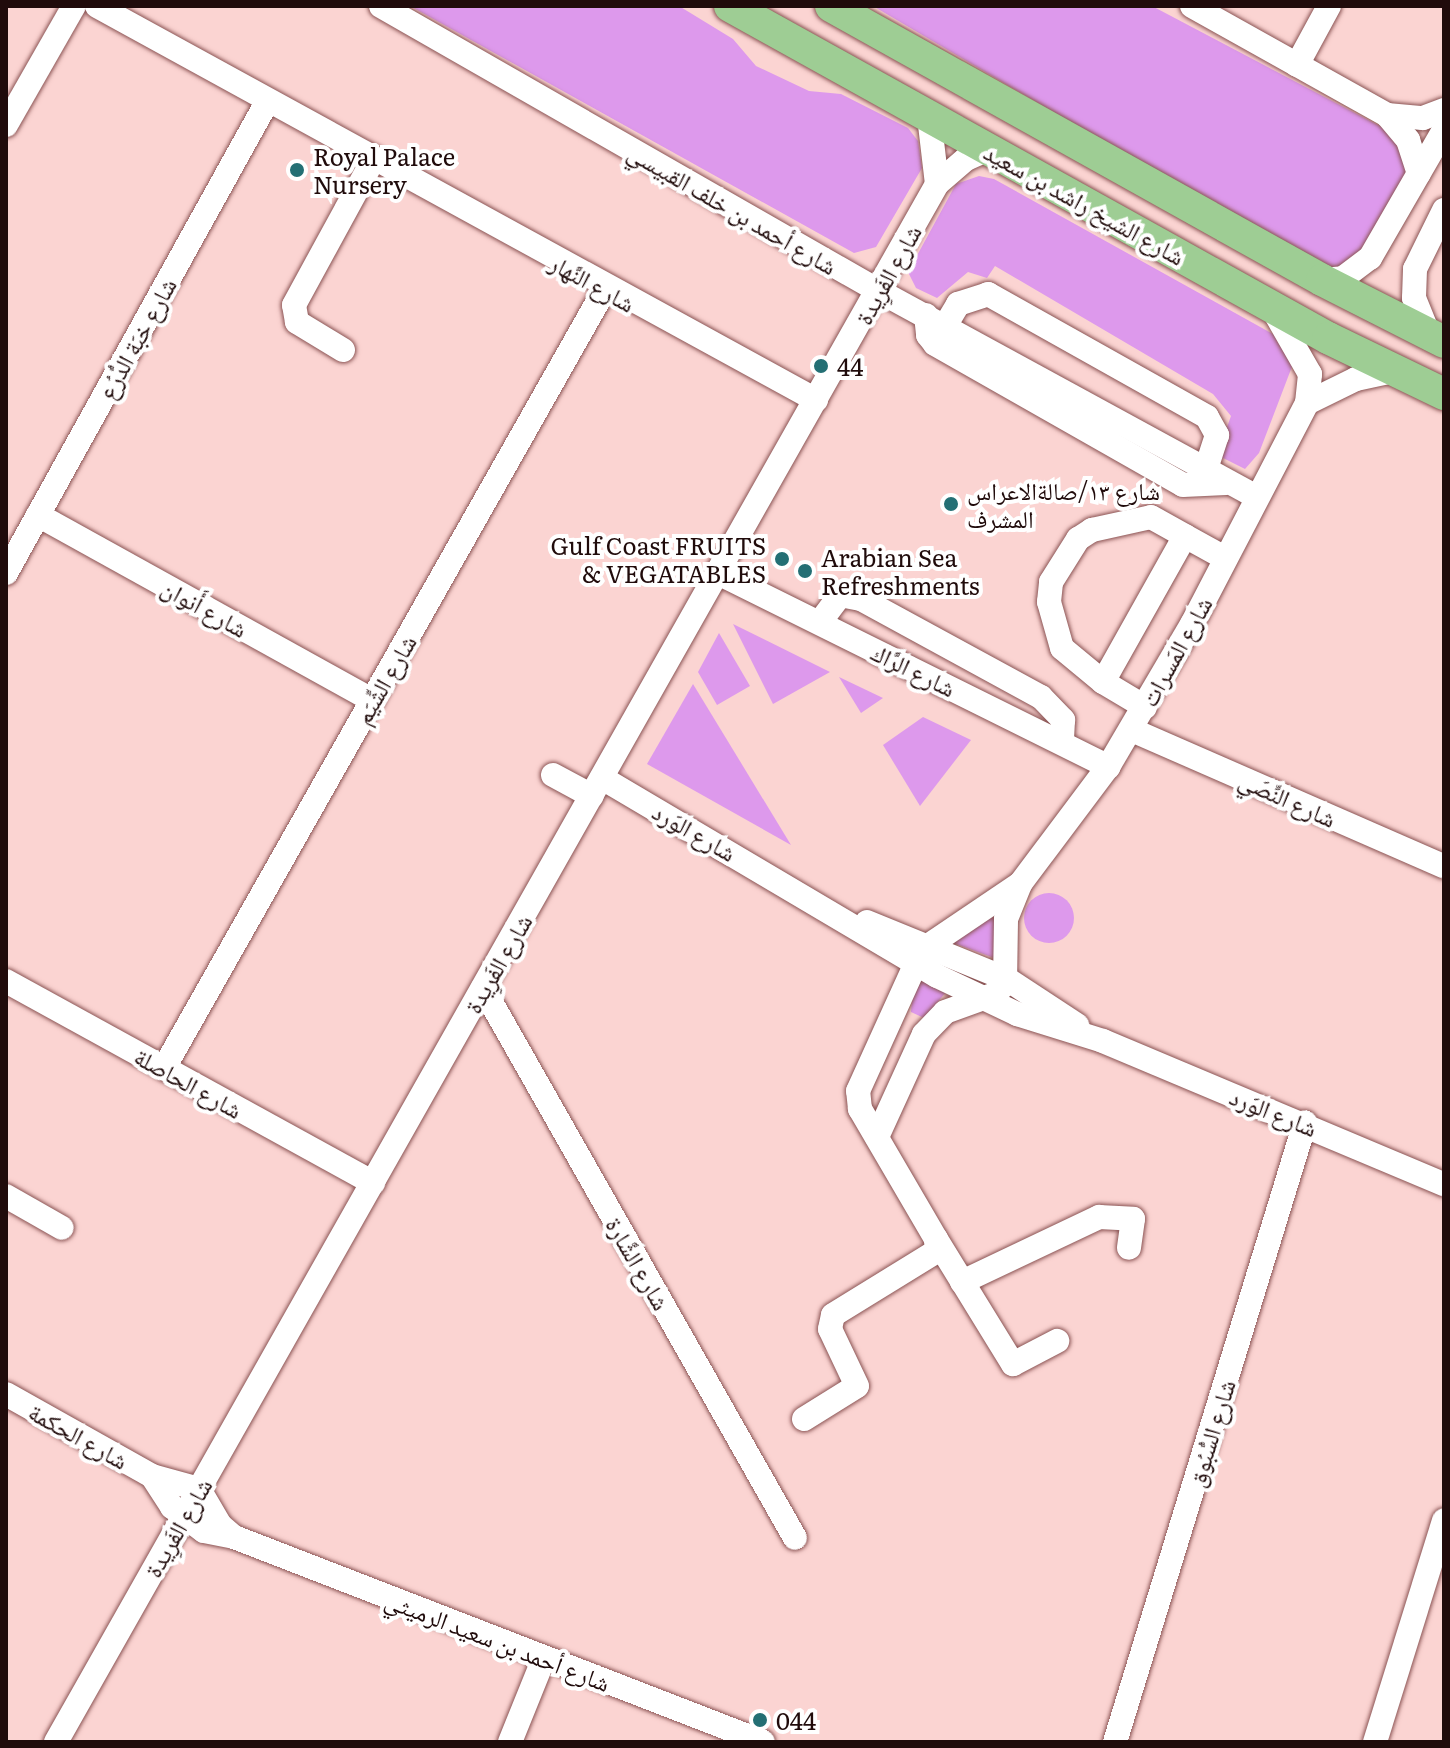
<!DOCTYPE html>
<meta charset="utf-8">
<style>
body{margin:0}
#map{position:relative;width:1450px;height:1748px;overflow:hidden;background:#fbd4d2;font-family:Literata,"Noto Naskh Arabic",serif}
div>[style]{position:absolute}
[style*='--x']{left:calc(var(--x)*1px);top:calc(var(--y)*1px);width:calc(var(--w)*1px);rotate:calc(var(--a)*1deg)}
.green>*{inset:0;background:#dd99ec}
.round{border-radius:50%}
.roads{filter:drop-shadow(0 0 2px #8a5353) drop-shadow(0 0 2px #8a5353)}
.minor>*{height:24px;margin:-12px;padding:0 12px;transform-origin:12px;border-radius:12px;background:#fff}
.major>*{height:32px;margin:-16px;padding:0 16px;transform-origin:16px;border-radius:16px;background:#9ecd94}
.dots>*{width:22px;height:22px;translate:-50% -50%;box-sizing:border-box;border:4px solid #fff;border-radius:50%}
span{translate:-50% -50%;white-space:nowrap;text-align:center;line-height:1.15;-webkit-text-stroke:8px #fff;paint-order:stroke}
.poi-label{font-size:24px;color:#200b0b}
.left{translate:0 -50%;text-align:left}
.right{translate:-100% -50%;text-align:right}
.street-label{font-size:24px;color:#200b0b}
.frame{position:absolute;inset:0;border:8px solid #200b0b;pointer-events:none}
</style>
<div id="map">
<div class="green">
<i style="clip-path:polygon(410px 6px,679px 6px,733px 39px,756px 66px,809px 91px,841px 94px,908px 128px,918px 141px,922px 168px,876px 247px,854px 253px)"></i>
<i style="clip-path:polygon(873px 6px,1152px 6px,1429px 152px,1371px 253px,1331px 275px)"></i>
<i style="clip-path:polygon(979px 176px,994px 179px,1280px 338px,1293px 364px,1259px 453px,1245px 469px,1217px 455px,1231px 416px,1213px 394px,995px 266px,987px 278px,968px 272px,937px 298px,916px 288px,908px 272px,956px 184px)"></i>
<i style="clip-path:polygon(733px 624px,830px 672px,773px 704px)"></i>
<i style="clip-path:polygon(719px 633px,750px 686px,717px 705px,698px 672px)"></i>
<i style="clip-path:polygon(839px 677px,883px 698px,861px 713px)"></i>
<i style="clip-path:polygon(693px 684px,791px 845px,647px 764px)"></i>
<i style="clip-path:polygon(923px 717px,971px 740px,920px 806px,883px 745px)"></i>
<i class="round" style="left:1024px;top:893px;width:50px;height:50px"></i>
<i style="clip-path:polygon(1001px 912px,997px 959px,945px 940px)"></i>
<i style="clip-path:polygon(914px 973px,947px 991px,924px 1018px,911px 1012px)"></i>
</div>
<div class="roads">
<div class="minor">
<i style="--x:97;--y:6;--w:820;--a:28.72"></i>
<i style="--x:381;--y:6;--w:572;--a:29.79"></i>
<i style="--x:877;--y:290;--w:432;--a:28.6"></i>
<i style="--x:1192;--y:6;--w:223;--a:29.2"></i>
<i style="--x:1387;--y:115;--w:33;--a:50"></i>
<i style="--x:1408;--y:140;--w:35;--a:72"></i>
<i style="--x:1297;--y:65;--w:67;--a:-61.5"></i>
<i style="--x:1387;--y:115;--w:36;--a:5"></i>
<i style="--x:1423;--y:118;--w:22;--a:-21"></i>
<i style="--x:929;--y:116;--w:68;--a:83.3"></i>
<i style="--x:6;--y:125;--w:137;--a:-60.3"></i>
<i style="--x:1322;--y:280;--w:21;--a:-5"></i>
<i style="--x:1343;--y:278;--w:34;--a:-37"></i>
<i style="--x:1370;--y:258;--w:148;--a:-60"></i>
<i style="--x:926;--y:315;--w:20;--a:84"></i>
<i style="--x:928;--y:335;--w:11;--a:52"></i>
<i style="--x:935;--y:344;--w:285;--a:29.6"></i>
<i style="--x:1183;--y:485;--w:43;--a:-2.7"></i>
<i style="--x:945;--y:326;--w:26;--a:-59"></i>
<i style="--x:958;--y:304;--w:32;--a:-18"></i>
<i style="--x:988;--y:294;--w:251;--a:29.3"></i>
<i style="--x:1207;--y:417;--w:21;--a:61"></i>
<i style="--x:1217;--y:435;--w:40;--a:108"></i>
<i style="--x:1429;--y:335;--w:40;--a:-112"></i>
<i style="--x:1414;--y:298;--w:29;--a:-88"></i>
<i style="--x:1415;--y:269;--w:66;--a:-63.8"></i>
<i style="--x:343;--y:350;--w:54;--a:-148.7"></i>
<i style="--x:297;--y:322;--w:17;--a:-100"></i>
<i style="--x:294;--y:305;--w:165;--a:-61.4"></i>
<i style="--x:1307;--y:403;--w:55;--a:-26.1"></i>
<i style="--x:1356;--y:379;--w:38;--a:-12"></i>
<i style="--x:38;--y:515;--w:382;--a:29"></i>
<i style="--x:6;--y:573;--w:538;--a:-61.01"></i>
<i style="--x:718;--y:573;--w:436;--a:26.4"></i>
<i style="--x:820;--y:622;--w:34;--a:-53"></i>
<i style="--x:840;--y:595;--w:21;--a:11"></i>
<i style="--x:861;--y:599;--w:205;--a:28.6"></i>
<i style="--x:1041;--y:697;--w:32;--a:46"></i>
<i style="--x:1063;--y:720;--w:20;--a:93"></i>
<i style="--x:1103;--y:682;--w:53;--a:-140.3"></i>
<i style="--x:1062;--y:648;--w:48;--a:-105.8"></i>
<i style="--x:1049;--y:602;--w:20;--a:-84"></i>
<i style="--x:1051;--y:582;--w:51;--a:-57.9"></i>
<i style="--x:1078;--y:539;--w:17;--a:-33"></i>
<i style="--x:1092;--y:530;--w:60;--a:-12.4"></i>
<i style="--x:1151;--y:517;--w:39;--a:29"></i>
<i style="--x:1145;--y:707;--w:49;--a:-149.2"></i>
<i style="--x:1103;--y:682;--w:167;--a:-60.7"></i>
<i style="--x:1185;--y:536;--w:46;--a:28.8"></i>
<i style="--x:1132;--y:730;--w:340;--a:23.6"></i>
<i style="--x:553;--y:775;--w:44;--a:28.3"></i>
<i style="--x:602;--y:778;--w:389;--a:30.6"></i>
<i style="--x:937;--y:976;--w:89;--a:25.4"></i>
<i style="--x:1017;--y:1014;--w:90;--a:17.4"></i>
<i style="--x:1103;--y:1041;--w:370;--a:22.8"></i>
<i style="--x:867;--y:922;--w:151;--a:22.2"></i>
<i style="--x:1007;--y:979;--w:84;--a:33.3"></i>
<i style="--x:6;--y:981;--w:419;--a:28.8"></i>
<i style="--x:483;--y:988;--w:632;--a:60.43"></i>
<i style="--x:164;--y:1068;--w:895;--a:-60.49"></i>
<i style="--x:877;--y:1137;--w:113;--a:-65.5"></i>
<i style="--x:924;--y:1034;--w:30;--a:-46"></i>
<i style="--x:945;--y:1012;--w:53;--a:-19.8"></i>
<i style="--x:995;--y:994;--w:14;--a:-45"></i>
<i style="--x:1005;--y:984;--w:65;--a:-89.1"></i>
<i style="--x:1006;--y:919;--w:38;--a:-68"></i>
<i style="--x:6;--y:1196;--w:64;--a:29.7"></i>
<i style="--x:936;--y:1239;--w:147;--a:58.4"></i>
<i style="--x:1013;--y:1364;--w:50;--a:-27.6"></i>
<i style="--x:962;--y:1282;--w:152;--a:-25.4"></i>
<i style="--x:1099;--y:1217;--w:34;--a:3"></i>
<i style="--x:1133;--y:1219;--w:29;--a:98"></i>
<i style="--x:6;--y:1394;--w:167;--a:29.3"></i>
<i style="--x:152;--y:1476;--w:49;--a:15.5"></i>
<i style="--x:804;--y:1419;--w:62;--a:-31.9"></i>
<i style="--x:857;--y:1386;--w:63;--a:-115.3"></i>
<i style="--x:830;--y:1329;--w:14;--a:-78"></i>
<i style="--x:833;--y:1315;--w:122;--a:-31.6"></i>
<i style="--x:937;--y:1251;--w:12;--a:-95"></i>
<i style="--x:936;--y:1239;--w:151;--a:-120.3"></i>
<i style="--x:860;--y:1109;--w:18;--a:-96"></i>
<i style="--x:858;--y:1091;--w:155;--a:-65.6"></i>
<i style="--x:922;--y:950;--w:118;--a:-34"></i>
<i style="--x:1020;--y:884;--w:146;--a:-53.1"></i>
<i style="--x:1108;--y:767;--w:166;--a:-59.6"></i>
<i style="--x:1192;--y:624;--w:249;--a:-62.5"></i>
<i style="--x:1307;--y:403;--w:29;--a:-84"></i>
<i style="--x:1310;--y:374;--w:76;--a:-119.9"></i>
<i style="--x:152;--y:1476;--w:37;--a:57"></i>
<i style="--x:172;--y:1507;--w:40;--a:37"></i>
<i style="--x:204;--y:1531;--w:31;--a:11"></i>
<i style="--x:234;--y:1537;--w:567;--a:21.18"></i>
<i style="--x:199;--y:1489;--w:42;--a:59.7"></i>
<i style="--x:220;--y:1525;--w:18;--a:41"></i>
<i style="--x:56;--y:1742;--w:1790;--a:-60.51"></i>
<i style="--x:937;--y:184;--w:38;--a:-41"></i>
<i style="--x:966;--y:159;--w:24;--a:-24"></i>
<i style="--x:510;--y:1742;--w:91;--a:-68"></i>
<i style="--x:1115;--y:1742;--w:648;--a:-72.94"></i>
<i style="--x:1375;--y:1742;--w:232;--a:-72.7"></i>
</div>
<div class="major">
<i style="--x:730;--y:6;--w:684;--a:29.04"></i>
<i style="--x:1328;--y:338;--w:129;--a:25.8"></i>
<i style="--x:831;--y:6;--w:562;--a:29.16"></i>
<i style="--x:1322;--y:280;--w:137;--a:26.9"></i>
</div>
</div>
<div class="dots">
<i style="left:297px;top:170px;background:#246f74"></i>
<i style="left:821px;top:366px;background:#246f74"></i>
<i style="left:951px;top:504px;background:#246f74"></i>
<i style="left:782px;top:559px;background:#246f74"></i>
<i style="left:805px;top:571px;background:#246f74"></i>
<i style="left:760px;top:1720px;background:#246f74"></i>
</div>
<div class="poi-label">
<span class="left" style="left:313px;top:170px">Royal Palace<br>Nursery</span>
<span class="left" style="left:837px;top:366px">44</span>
<span class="left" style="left:967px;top:504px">شارع ١٣/صالةالاعراس<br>المشرف</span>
<span class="right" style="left:766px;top:559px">Gulf Coast FRUITS<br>&amp; VEGATABLES</span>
<span class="left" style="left:821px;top:571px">Arabian Sea<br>Refreshments</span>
<span class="left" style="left:776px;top:1720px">044</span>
</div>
<div class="street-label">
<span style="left:1085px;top:203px;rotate:29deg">شارع الشيخ راشد بن سعيد</span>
<span style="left:733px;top:208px;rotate:30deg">شارع أحمد بن خلف القبيسي</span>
<span style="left:887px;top:274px;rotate:-61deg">شارع الفَرِيدة</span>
<span style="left:593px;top:282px;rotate:29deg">شارع النَّهار</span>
<span style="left:136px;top:338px;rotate:-61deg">شارع خبَة الدُّرُع</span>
<span style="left:205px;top:607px;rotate:29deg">شارع أَنوان</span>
<span style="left:1175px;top:651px;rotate:-61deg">شارع المَسرات</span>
<span style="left:914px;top:669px;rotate:26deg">شارع الرَّاك</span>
<span style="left:384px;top:679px;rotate:-60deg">شارع الشِّيَم</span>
<span style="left:1288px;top:798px;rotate:24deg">شارع النِّصَي</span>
<span style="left:695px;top:831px;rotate:30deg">شارع الوَرد</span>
<span style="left:497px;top:963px;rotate:-60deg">شارع الفَرِيدة</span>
<span style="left:189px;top:1082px;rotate:29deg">شارع الحاصلة</span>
<span style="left:1274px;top:1111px;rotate:22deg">شارع الوَرد</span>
<span style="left:639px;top:1263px;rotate:60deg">شارع الشَّارة</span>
<span style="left:1210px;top:1433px;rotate:-73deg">شارع السُّبُوق</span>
<span style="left:79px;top:1435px;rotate:29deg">شارع الحكمة</span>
<span style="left:177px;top:1527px;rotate:-60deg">شارع الفَرِيدة</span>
<span style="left:498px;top:1640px;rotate:21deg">شارع أحمد بن سعيد الرميثي</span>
</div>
<div class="frame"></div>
</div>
